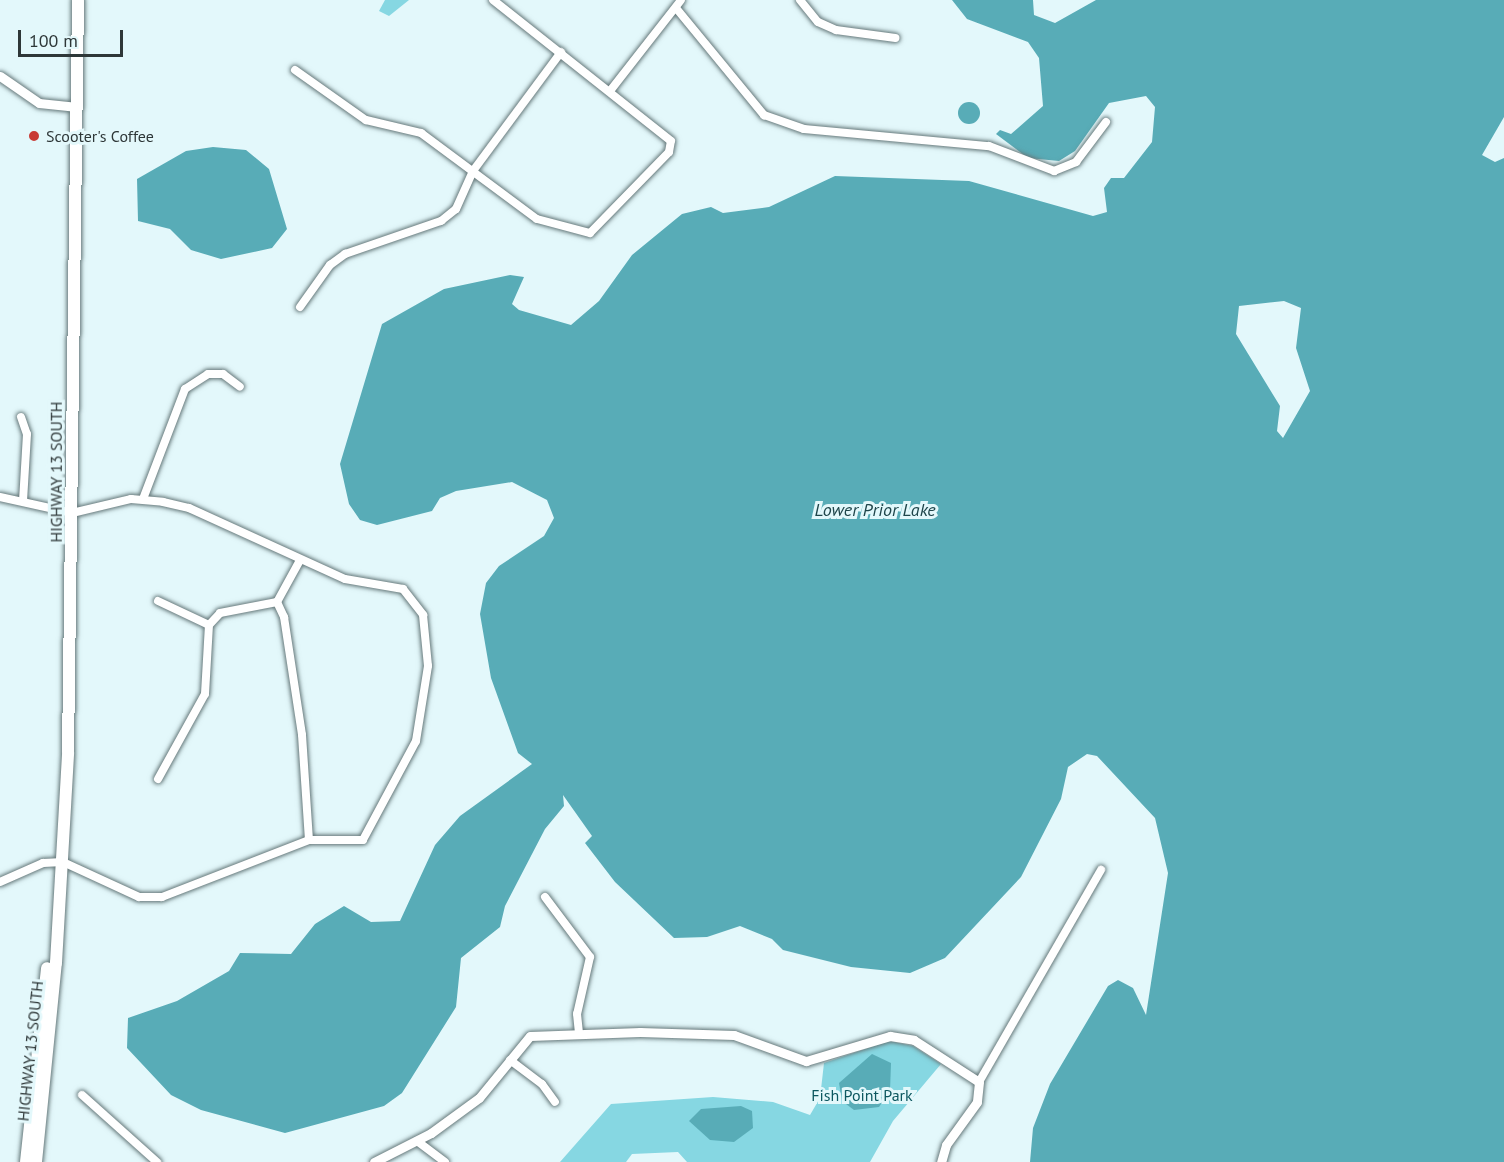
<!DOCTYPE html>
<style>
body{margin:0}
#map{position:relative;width:1504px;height:1162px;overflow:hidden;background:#e3f8fb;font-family:"PT Sans",sans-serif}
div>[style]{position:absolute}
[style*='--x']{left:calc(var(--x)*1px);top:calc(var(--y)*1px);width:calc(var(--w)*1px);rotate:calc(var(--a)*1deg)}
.green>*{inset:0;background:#86d7e2}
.water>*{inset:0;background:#58acb7}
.round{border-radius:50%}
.roads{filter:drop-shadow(0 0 2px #66797b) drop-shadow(0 0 2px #66797b)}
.minor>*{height:8px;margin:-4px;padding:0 4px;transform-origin:4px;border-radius:4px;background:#fff}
.tertiary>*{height:9px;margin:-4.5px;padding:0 4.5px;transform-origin:4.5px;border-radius:4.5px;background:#fff}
.primary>*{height:12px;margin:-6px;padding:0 6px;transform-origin:6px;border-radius:6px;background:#fff}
.dots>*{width:16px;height:16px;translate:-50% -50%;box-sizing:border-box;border:3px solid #e3f8fb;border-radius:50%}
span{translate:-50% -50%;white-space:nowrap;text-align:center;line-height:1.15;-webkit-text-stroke:6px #e3f8fb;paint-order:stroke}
.poi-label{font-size:16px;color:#2e3738}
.left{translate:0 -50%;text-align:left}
.street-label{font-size:16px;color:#2e3738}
.park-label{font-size:16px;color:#0c575f}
.water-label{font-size:18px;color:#1f464b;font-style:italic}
.scale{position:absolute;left:18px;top:30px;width:105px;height:27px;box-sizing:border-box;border:3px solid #2e3738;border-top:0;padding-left:8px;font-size:18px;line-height:21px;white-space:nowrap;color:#2e3738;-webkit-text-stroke:4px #e3f8fb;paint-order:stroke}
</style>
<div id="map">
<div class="green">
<i style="clip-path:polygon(385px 0,409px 0,389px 16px,379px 11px)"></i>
<i style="clip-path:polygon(889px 1041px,913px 1046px,941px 1064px,893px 1121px,870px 1162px,687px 1162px,678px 1152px,632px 1154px,626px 1162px,560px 1162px,611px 1104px,713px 1097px,773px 1102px,810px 1115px,820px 1098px,824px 1063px)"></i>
</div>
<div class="water">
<i style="clip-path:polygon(evenodd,952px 0,1033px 0,1034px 15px,1055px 23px,1096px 0,1504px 0,1504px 117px,1482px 155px,1495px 162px,1504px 158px,1504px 1162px,1030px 1162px,1033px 1128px,1050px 1084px,1108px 986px,1118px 980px,1133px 988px,1146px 1015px,1168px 873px,1155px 818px,1097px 756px,1087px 754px,1068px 767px,1061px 799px,1021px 877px,945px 958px,910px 973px,851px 967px,783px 950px,772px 939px,740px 926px,707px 937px,674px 938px,615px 882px,585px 843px,592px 836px,563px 795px,564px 806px,545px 829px,505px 906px,500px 927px,461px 958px,456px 1007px,402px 1093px,384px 1106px,285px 1133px,201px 1110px,171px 1095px,127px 1048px,128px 1018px,177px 1001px,229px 971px,240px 953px,291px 954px,315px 924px,344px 906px,371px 922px,400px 921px,435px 845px,460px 816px,532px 764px,518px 753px,491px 678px,480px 614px,486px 583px,499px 566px,544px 536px,554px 518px,547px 500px,512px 482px,456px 491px,440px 498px,432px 511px,377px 525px,360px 520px,349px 504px,340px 464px,382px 324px,444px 289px,510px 275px,524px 277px,512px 304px,519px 310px,571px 325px,599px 301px,632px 255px,682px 214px,711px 207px,723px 213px,769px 207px,835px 176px,969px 181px,1093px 216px,1107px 212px,1104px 188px,1111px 178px,1124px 178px,1152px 142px,1155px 107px,1146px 96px,1109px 103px,1075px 151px,1059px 161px,1028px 158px,996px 134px,1000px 130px,1011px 134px,1043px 106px,1039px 58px,1028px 42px,967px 19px,952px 0,1284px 301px,1301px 308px,1296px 348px,1310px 391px,1283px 438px,1277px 431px,1280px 406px,1236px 334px,1239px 306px,1284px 301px)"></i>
<i class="round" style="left:958px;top:102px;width:22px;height:22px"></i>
<i style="clip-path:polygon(213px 147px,246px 150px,269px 169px,287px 229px,272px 248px,221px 259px,191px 250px,170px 229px,138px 221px,137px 179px,186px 151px)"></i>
<i style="clip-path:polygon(872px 1054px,891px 1063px,890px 1091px,879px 1107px,854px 1110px,842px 1101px,839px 1083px)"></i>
<i style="clip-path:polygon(741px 1106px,752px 1111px,753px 1128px,734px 1142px,710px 1140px,689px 1121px,701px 1109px)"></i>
</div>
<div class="roads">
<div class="minor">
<i style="--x:800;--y:0;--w:28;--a:51"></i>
<i style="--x:818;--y:22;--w:20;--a:24"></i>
<i style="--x:836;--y:30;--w:60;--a:7.7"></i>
<i style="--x:676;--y:8;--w:139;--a:50.6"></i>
<i style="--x:764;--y:115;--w:42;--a:19.3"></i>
<i style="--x:804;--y:129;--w:186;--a:5.3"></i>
<i style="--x:989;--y:146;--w:70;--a:21"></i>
<i style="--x:1054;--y:171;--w:24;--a:-22"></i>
<i style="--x:1076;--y:162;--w:50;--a:-53.1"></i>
<i style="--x:295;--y:70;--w:87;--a:35.2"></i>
<i style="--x:366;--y:120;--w:57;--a:13.3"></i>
<i style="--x:421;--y:133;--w:144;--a:36.6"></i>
<i style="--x:537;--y:219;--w:55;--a:14.8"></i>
<i style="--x:590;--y:233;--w:113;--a:-45.7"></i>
<i style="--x:669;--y:152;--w:11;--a:-80"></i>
<i style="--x:671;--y:141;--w:227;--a:-141.6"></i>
<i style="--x:610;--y:91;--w:115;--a:-52"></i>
<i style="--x:300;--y:307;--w:52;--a:-54.5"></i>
<i style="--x:330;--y:265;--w:19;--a:-36"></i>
<i style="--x:345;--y:254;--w:102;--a:-19"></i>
<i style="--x:441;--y:221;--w:19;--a:-39"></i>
<i style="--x:456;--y:209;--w:42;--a:-65.9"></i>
<i style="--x:473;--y:171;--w:148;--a:-53.5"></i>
<i style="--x:21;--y:417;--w:18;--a:71"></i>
<i style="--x:27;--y:434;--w:67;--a:93.4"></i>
<i style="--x:0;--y:497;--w:74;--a:12.5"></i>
<i style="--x:72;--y:513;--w:61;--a:-13.3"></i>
<i style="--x:131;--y:499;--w:32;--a:5"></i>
<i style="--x:163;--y:502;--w:27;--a:13"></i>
<i style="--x:189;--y:508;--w:171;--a:24.5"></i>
<i style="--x:345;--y:579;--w:59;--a:9.8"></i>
<i style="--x:403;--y:589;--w:33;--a:52"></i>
<i style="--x:423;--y:615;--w:51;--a:84.4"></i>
<i style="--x:428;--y:666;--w:76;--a:99.1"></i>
<i style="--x:416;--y:741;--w:112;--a:118.2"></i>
<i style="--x:363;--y:840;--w:54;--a:180"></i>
<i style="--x:309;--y:840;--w:158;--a:158.8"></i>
<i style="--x:162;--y:897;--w:23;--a:180"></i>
<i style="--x:139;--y:897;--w:84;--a:-155.3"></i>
<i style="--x:63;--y:862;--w:20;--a:177"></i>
<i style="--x:43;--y:863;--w:47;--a:156.2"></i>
<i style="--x:143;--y:499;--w:118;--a:-69.1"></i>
<i style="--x:185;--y:389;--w:27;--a:-33"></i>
<i style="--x:208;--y:374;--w:15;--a:0"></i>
<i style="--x:223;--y:374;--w:21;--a:37"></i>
<i style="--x:299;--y:562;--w:46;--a:118.8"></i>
<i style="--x:277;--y:602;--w:17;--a:65"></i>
<i style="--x:284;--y:617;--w:119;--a:81.3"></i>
<i style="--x:302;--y:735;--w:105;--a:86.2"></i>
<i style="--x:158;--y:601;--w:56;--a:25.2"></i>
<i style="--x:158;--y:779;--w:97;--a:-61.1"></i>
<i style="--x:205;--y:694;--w:69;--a:-86.7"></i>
<i style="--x:209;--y:625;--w:16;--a:-47"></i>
<i style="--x:220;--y:613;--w:58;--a:-10.9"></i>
<i style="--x:545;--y:897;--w:75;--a:53.1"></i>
<i style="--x:590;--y:957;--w:58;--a:102.8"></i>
<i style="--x:577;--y:1014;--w:20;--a:84"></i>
<i style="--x:510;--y:1060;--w:40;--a:37"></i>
<i style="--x:542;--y:1084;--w:22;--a:54"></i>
<i style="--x:979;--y:1082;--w:245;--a:-60.1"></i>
<i style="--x:82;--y:1095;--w:101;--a:41.8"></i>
<i style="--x:417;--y:1141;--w:35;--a:37"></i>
</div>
<div class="tertiary">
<i style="--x:0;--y:76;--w:47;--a:34.7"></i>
<i style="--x:39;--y:103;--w:36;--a:6"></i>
<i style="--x:374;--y:1162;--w:64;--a:-27"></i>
<i style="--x:431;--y:1133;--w:59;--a:-36.1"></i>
<i style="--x:479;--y:1098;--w:80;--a:-50.6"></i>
<i style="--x:530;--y:1036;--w:110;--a:-2.1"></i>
<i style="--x:640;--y:1032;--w:94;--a:1.8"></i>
<i style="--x:734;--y:1035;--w:77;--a:19.9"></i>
<i style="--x:806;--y:1061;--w:88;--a:-16.6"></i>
<i style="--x:890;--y:1036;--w:24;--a:9"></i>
<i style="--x:914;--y:1040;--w:77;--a:32.9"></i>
<i style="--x:979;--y:1082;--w:20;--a:96"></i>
<i style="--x:977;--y:1102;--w:53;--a:125.8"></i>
<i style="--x:946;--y:1145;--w:18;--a:106"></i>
</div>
<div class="primary">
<i style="--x:26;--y:1162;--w:195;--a:-83.8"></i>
<i style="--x:36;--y:1162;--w:200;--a:-84.3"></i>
<i style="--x:56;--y:963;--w:211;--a:-86.7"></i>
<i style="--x:68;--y:752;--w:752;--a:-89.24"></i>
</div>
</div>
<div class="dots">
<i style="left:34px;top:136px;background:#c83a35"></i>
</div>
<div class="poi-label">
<span class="left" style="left:46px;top:136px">Scooter's Coffee</span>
</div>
<div class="street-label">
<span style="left:56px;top:472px;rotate:-90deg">HIGHWAY 13 SOUTH</span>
<span style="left:30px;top:1051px;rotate:-84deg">HIGHWAY 13 SOUTH</span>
</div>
<div class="park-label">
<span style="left:862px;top:1095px">Fish Point Park</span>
</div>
<div class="water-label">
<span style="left:875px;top:510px">Lower Prior Lake</span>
</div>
<div class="scale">100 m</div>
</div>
